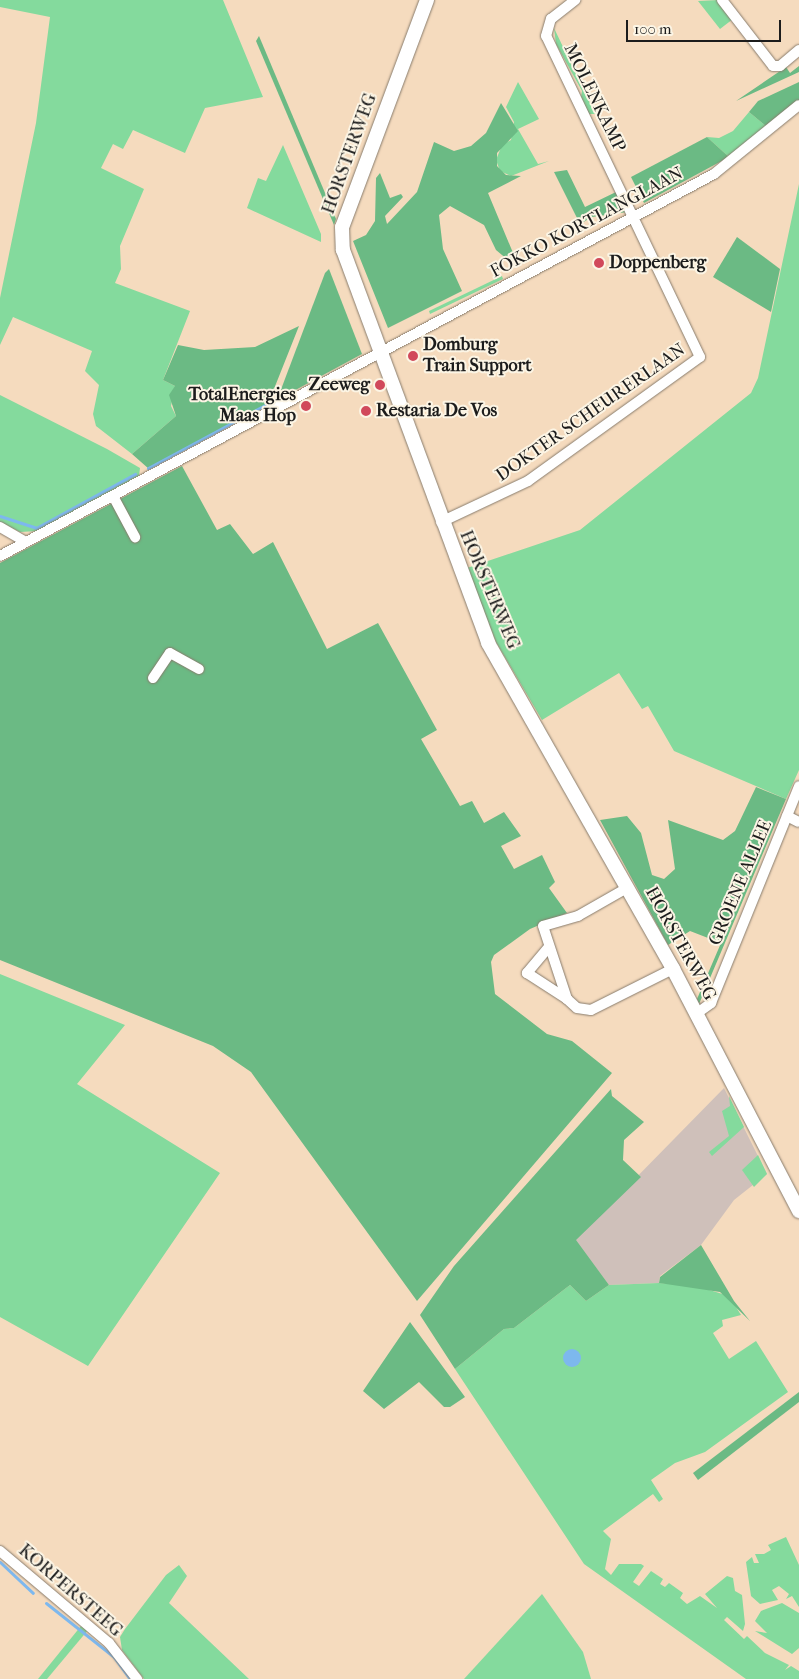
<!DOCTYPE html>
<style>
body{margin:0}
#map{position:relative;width:799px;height:1679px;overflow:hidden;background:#f5dbbe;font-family:"IM FELL French Canon",serif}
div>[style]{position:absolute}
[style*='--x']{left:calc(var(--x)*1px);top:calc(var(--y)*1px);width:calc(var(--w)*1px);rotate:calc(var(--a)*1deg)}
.industrial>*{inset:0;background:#cfc0ba}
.green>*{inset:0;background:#84da9d}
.forest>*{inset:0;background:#6bba84}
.water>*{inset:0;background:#7db8ee}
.round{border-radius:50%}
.stream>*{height:3px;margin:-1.5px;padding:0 1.5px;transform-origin:1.5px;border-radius:1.5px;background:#7db8ee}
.roads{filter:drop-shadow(0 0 1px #887c6d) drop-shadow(0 0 1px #887c6d)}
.minor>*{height:10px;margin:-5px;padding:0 5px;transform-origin:5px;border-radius:5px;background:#fff}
.secondary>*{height:14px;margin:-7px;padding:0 7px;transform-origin:7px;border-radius:7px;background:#fff}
.dots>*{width:14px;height:14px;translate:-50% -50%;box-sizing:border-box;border:2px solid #fcf5e5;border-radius:50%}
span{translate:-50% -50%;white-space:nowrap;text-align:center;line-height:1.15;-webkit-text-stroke:4px #fcf5e5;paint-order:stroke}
.street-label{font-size:18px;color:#1c1c1c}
.poi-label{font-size:18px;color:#1c1c1c;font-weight:700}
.left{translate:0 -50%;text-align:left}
.right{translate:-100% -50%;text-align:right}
.scale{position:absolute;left:626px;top:20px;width:155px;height:22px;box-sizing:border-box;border:2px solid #1c1c1c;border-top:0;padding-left:6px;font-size:15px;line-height:18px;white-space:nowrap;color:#1c1c1c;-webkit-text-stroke:4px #fcf5e5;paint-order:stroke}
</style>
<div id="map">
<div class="industrial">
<i style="clip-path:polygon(724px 1088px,767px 1174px,734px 1200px,701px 1245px,660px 1276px,659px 1283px,609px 1285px,575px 1240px)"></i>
</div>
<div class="green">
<i style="clip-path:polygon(0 0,223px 0,263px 97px,205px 108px,185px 153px,133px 130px,123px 149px,113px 144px,101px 168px,144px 189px,120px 246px,121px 269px,115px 283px,190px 311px,163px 380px,175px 386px,171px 406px,176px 416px,132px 454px,96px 426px,93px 414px,99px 385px,85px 371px,92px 351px,13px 317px,0 345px,0 298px,36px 123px,50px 17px,0 7px)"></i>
<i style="clip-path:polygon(719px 0,733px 19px,720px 29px,698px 1px)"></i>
<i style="clip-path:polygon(554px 28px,595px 114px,589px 114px,581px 97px,582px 91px,556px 44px)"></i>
<i style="clip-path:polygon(518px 82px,539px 119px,518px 129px,538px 164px,549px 161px,511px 176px,500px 171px,496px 160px,502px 145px,511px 140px,514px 122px,506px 107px)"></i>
<i style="clip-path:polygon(749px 112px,767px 127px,729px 157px,707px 137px,719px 138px,733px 131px)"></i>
<i style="clip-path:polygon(283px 145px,321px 234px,321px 242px,247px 208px,258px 178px,266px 181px)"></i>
<i style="clip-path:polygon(799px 184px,799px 770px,786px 799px,674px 751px,648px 706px,642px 709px,619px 673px,542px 720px,496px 642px,467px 568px,580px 530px,751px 393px,758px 378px)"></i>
<i style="clip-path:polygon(502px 276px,503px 279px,430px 314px,429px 311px)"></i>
<i style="clip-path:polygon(0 395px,107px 449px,140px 468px,139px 476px,38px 531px,20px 532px,0 522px)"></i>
<i style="clip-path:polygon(0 974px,125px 1025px,77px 1084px,220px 1173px,88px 1366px,0 1317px)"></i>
<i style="clip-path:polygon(729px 1096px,744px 1127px,712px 1156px,709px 1152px,729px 1136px,722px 1111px,730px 1106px)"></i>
<i style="clip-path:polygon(758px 1155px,767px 1174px,754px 1187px,742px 1170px)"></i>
<i style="clip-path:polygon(659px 1283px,693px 1285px,729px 1296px,741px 1315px,722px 1320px,723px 1326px,713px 1333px,729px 1359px,756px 1341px,788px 1392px,705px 1452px,675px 1463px,651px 1480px,663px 1499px,659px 1502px,653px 1494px,603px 1531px,611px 1539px,605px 1569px,611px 1575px,619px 1564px,641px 1564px,644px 1566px,633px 1582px,639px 1586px,651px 1571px,663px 1579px,660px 1584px,665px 1587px,669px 1583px,683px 1593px,680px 1598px,687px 1604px,700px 1596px,717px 1608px,705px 1594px,727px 1576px,733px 1578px,735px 1591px,742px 1595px,745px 1624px,743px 1631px,727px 1617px,724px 1620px,744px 1639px,747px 1636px,765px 1653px,789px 1665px,785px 1670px,791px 1666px,799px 1671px,799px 1679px,746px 1679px,584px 1564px,455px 1369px,504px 1329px,514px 1328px,570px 1285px,586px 1301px,609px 1285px)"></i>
<i style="clip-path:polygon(786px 1537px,799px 1565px,799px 1607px,792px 1596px,786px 1599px,789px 1594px,779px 1586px,772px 1590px,778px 1600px,760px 1604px,751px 1596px,746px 1562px,752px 1557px,754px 1563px,759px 1563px,755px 1554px,764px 1554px,771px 1550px,768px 1545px)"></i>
<i style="clip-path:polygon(179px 1565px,187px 1576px,169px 1603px,249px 1679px,144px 1679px,122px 1650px,120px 1637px,125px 1629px,166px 1575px)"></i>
<i style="clip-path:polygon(542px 1594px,583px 1652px,591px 1679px,464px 1679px)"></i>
<i style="clip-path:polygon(782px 1603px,799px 1613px,799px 1648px,792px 1654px,755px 1631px,767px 1633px,755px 1621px,761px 1611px)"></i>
<i style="clip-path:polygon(81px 1626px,88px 1630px,47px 1679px,38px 1679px)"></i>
</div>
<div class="forest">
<i style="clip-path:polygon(259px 36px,336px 219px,334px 225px,256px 41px)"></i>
<i style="clip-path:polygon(799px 66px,799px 72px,736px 101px,786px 67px,790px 73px)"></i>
<i style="clip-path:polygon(799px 82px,799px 100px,767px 127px,749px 112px,758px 101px)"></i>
<i style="clip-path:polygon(501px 103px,518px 131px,497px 153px,497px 166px,506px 175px,521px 176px,488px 193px,516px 260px,508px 260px,496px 250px,484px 225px,450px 206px,439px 215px,443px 249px,462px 291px,388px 328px,353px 241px,366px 235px,375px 221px,376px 178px,380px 173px,390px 198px,401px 194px,403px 197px,385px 216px,387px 224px,417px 192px,434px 142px,454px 151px,471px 146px,486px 133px)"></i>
<i style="clip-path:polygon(707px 137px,729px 157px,644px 203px,631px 177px)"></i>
<i style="clip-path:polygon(567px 170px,585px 207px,616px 192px,627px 212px,592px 217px,580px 224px,554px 172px)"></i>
<i style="clip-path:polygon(737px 237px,780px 269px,771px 312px,713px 277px)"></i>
<i style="clip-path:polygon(329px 269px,362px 354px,277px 400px,325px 273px)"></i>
<i style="clip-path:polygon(299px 326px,268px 404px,149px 469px,132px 454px,176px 416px,169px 395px,175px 386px,163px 380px,178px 345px,204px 350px,255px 347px)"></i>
<i style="clip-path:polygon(182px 466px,217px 530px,230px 524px,253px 554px,273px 542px,327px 649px,378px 623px,437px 730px,421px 739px,460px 806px,472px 801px,484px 823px,504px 812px,521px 836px,501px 846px,514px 869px,542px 855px,555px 882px,549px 888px,567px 913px,530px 929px,494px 955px,491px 962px,495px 994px,547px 1034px,572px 1041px,612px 1073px,417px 1301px,251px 1072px,213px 1046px,0 960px,0 563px)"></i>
<i style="clip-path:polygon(756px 787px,786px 799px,699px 1004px,697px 999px,721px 943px,690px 931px,668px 945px,600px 820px,627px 816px,641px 833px,652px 875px,664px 879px,675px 869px,668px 820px,723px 840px,735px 831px)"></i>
<i style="clip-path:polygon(611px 1089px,612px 1096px,644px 1122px,624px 1140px,623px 1160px,641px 1177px,576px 1240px,609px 1285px,586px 1301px,570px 1285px,514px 1328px,504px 1329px,455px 1369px,420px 1315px,454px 1266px)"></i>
<i style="clip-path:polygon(701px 1245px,734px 1301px,750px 1321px,720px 1292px,659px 1283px,660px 1277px)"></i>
<i style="clip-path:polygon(410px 1322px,465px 1397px,450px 1407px,444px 1407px,419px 1382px,384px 1409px,363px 1391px)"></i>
<i style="clip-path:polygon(799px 1392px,799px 1402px,698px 1480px,693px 1473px)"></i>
</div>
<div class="water">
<i class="round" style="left:563px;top:1349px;width:18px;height:18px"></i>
</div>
<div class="stream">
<i style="--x:148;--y:468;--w:135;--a:-28.3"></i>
<i style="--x:0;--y:516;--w:38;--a:18"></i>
<i style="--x:36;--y:528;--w:113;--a:-28.6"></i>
<i style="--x:0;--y:1562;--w:45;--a:43.2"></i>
<i style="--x:46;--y:1603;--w:87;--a:38.5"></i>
<i style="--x:114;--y:1657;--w:27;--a:54"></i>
</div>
<div class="roads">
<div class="minor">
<i style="--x:722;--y:0;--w:83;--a:52.3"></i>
<i style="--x:773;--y:66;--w:7;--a:0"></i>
<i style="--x:780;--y:66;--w:25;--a:-40"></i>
<i style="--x:113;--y:496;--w:47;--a:61.8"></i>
<i style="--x:441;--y:522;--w:96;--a:-25.2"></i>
<i style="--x:528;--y:481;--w:212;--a:-35.8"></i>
<i style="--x:700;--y:357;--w:356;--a:-115.6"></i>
<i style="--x:546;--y:36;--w:18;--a:-74"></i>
<i style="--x:551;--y:19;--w:31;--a:-38"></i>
<i style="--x:0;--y:527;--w:30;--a:30"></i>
<i style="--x:0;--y:556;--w:810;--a:-28.15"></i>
<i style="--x:714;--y:174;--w:109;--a:-39.1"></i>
<i style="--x:153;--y:678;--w:30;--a:-56"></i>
<i style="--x:170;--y:653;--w:33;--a:29"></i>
<i style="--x:787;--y:816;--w:13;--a:27"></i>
<i style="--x:627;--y:888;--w:56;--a:150.3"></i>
<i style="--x:578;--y:916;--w:36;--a:164"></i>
<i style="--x:543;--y:926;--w:77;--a:71.8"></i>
<i style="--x:567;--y:999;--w:13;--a:42"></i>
<i style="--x:577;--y:1008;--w:14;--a:8"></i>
<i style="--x:591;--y:1010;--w:92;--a:-26.6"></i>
<i style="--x:548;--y:948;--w:33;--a:130"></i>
<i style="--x:527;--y:973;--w:48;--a:33"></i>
<i style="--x:696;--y:1014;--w:19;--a:-36"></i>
<i style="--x:711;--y:1003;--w:234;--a:-67.9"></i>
<i style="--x:0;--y:1551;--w:143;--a:40.2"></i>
<i style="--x:109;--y:1643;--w:46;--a:52.1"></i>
</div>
<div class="secondary">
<i style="--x:427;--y:0;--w:242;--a:110.5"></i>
<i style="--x:342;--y:227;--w:23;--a:88"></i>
<i style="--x:343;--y:250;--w:419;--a:69.7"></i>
<i style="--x:488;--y:643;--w:375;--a:60.4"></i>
<i style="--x:673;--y:969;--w:273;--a:62.5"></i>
</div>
</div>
<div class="dots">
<i style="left:599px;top:263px;background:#d1495b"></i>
<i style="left:413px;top:356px;background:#d1495b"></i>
<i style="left:380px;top:385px;background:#d1495b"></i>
<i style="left:306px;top:406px;background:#d1495b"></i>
<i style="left:366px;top:411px;background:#d1495b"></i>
</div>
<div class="street-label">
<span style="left:594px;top:98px;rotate:64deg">MOLENKAMP</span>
<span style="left:350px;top:154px;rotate:-70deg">HORSTERWEG</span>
<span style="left:587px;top:223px;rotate:-28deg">FOKKO KORTLANGLAAN</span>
<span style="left:591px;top:413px;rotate:-35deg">DOKTER SCHEURERLAAN</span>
<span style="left:489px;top:590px;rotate:67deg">HORSTERWEG</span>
<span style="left:741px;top:883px;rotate:-67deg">GROENE ALLEE</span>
<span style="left:680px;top:944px;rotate:61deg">HORSTERWEG</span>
<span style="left:70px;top:1591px;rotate:41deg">KORPERSTEEG</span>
</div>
<div class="poi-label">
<span class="left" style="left:609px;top:263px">Doppenberg</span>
<span class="left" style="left:423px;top:356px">Domburg<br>Train Support</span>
<span class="right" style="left:370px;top:385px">Zeeweg</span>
<span class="right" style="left:296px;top:406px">TotalEnergies<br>Maas Hop</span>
<span class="left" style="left:376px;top:411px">Restaria De Vos</span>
</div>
<div class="scale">100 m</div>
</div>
